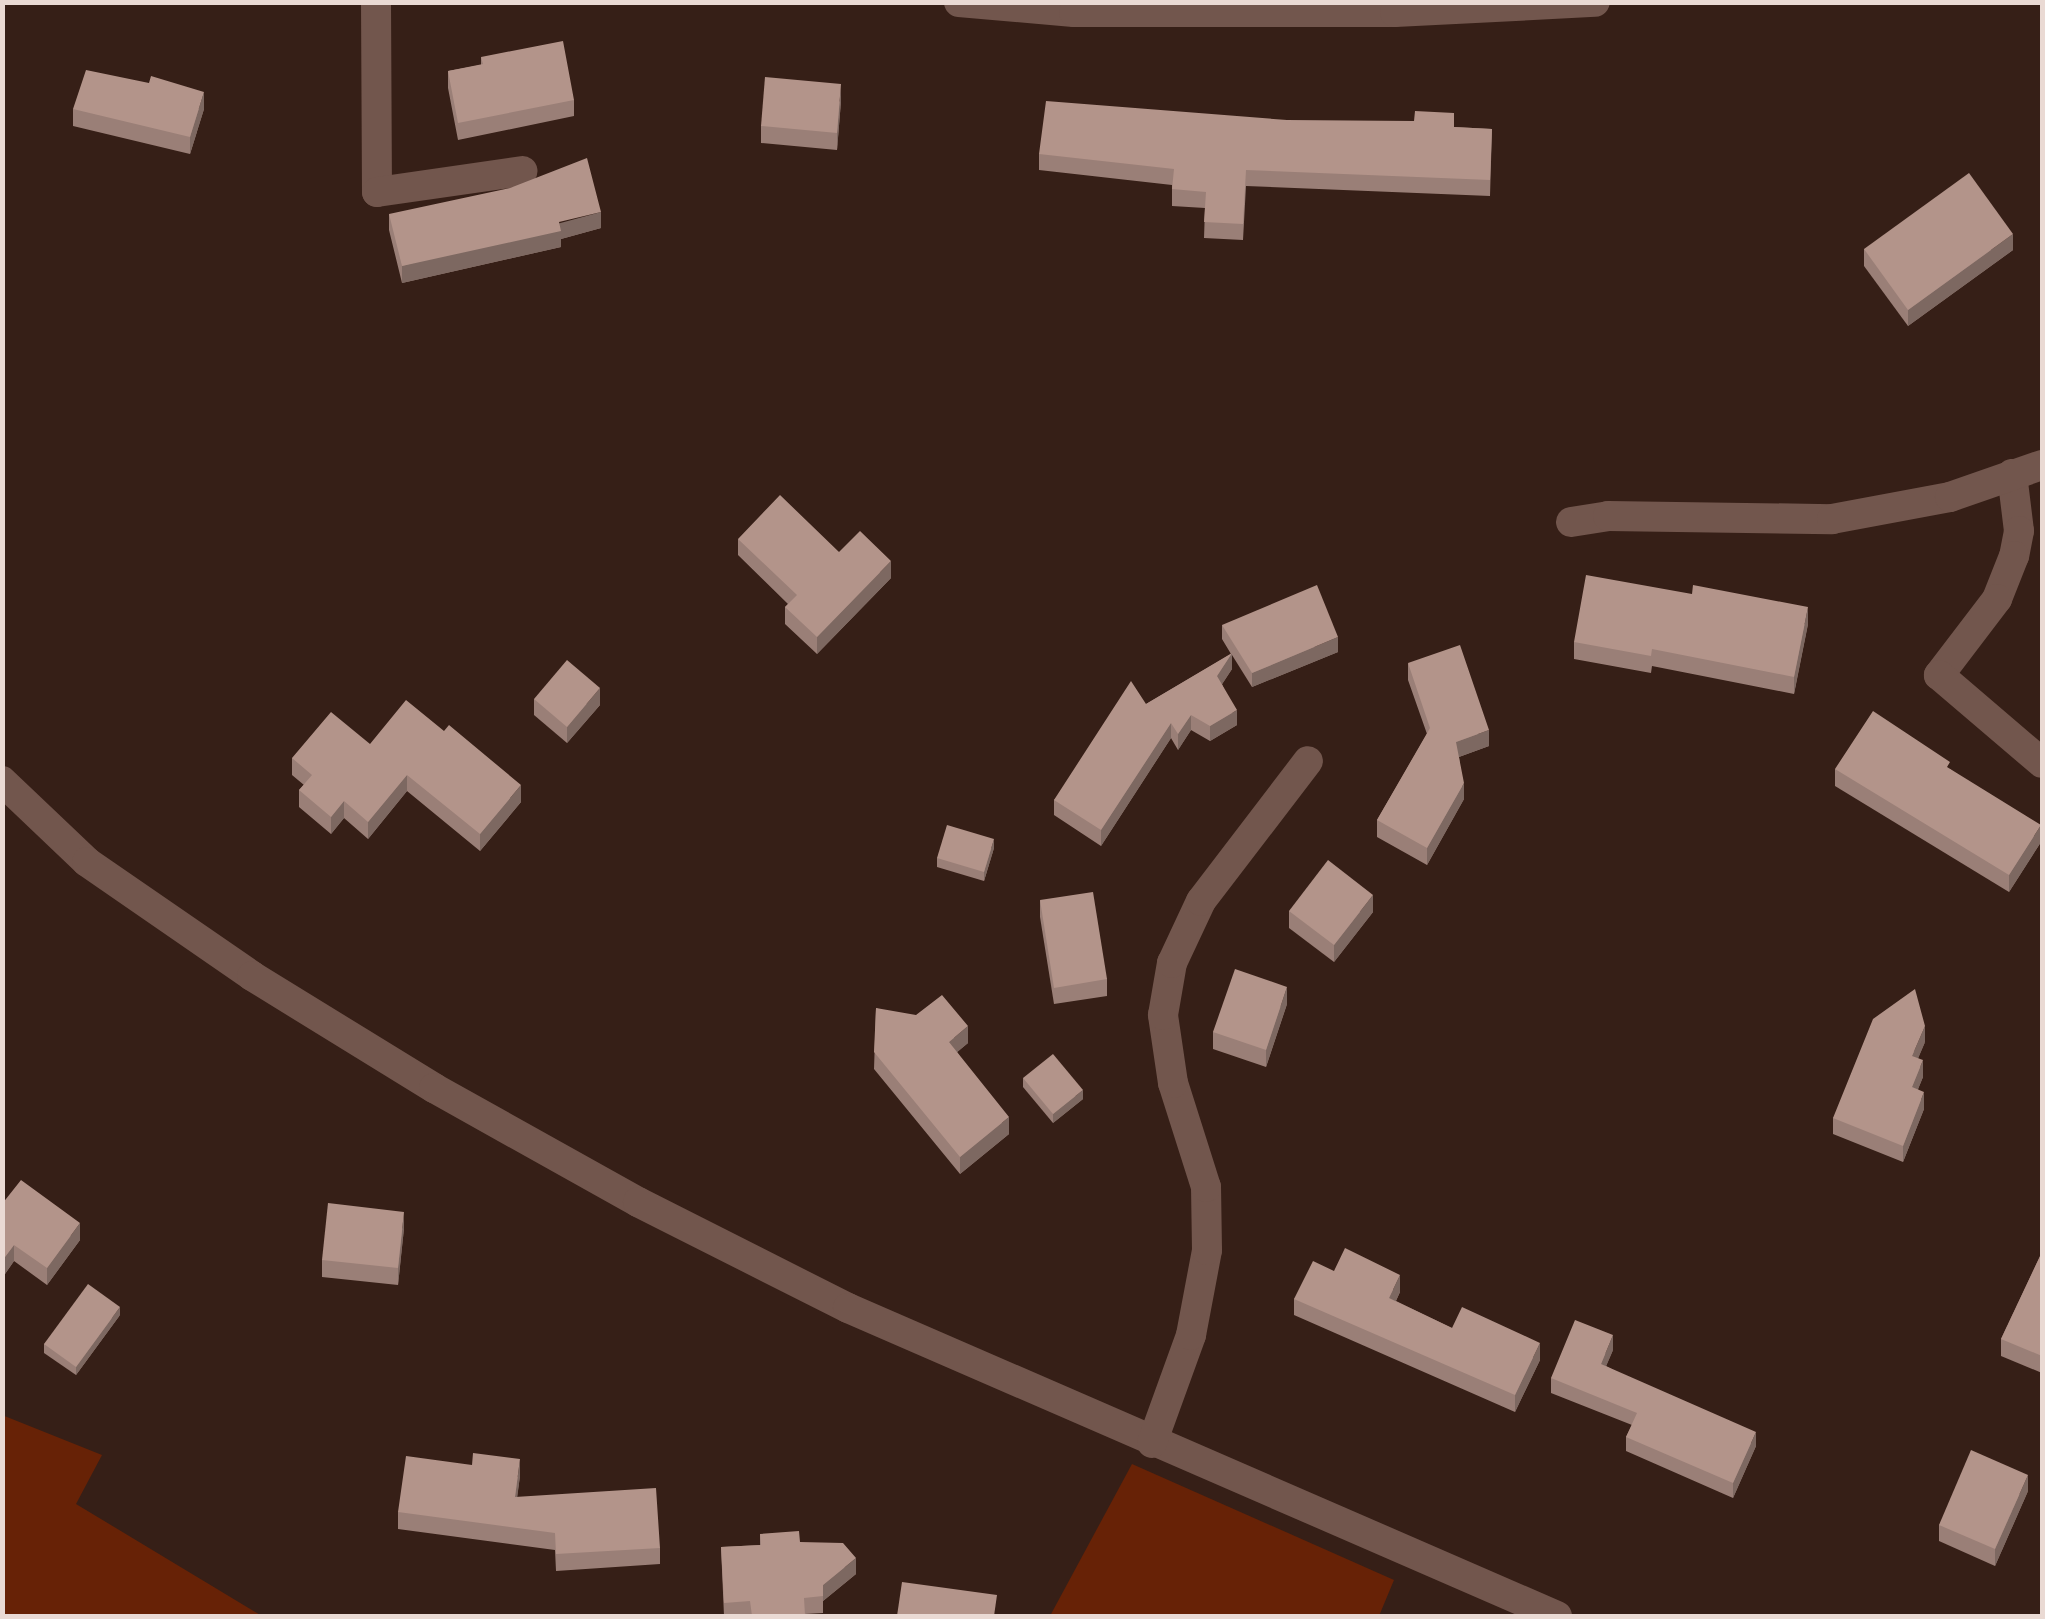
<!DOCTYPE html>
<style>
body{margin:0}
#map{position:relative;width:2045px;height:1619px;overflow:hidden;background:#361f17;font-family:"Varela Round",sans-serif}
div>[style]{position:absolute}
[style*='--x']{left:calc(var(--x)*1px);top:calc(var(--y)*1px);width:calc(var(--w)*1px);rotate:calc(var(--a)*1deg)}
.green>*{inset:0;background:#672206}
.minor>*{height:30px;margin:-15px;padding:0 15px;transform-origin:15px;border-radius:15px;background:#72564d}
.wall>*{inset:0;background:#9a7f77}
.shaded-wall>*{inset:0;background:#7d6861}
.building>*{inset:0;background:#b3948a}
span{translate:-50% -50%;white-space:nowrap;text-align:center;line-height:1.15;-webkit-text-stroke:10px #160c08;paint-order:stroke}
.frame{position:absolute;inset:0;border:5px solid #eadad4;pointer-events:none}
</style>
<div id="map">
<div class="green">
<i style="clip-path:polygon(2px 1415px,102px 1455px,76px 1504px,262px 1616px,3px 1616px)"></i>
<i style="clip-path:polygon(1132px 1464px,1394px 1580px,1379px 1616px,1050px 1616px)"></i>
</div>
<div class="minor">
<i style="--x:376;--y:2;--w:190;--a:89.7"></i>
<i style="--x:377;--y:192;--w:147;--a:-8.2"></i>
<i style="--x:959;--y:2;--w:115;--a:5"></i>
<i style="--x:1074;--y:12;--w:321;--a:0"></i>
<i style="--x:1395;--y:12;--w:200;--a:-2.9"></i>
<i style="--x:2012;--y:474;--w:57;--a:83"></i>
<i style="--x:2019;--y:531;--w:25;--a:101"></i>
<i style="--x:2014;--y:556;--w:46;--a:111.6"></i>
<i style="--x:1997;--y:599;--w:96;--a:127.3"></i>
<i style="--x:1939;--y:675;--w:135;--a:40.5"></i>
<i style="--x:1571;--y:522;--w:37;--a:-9"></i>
<i style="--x:1608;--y:516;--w:224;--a:0.8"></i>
<i style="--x:1832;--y:519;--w:120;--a:-10.6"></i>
<i style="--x:1950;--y:497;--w:97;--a:-19.2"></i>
<i style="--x:2;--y:781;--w:117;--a:43.6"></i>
<i style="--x:87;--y:862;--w:201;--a:34.6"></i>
<i style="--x:252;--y:976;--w:214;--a:31.6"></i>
<i style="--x:434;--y:1088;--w:234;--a:29.2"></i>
<i style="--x:638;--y:1202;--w:235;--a:26.8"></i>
<i style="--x:848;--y:1308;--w:773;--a:23.48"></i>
<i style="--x:1152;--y:1443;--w:115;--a:-70.1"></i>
<i style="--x:1191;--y:1335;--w:86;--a:-79.3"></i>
<i style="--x:1207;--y:1250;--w:63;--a:-90.9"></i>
<i style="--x:1206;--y:1187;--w:109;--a:-107.6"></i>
<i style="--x:1173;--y:1083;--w:69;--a:-98.4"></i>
<i style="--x:1163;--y:1015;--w:53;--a:-80.2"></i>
<i style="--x:1172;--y:963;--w:68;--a:-64.9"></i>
<i style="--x:1201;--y:901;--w:176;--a:-52.6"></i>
</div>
<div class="wall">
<i style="clip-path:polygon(481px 57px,574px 100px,574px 116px,458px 140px,448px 88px,448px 71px,481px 65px)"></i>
<i style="clip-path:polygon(841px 101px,837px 150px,761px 143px,761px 126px)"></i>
<i style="clip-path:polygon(73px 109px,204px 109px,190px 154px,73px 126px)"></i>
<i style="clip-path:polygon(1454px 127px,1492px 129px,1490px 196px,1246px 186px,1243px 240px,1204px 238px,1205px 208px,1172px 206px,1172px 185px,1039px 170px,1039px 154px)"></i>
<i style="clip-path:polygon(389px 214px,601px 228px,561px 239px,561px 247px,402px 283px,389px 230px)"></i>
<i style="clip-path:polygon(1864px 249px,2013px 250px,1908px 326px,1864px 266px)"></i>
<i style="clip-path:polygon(738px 539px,839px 552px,891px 578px,817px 654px,785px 624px,785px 607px,788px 604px,738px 555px)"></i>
<i style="clip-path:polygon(1808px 624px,1794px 694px,1652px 666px,1651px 673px,1574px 659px,1574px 642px)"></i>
<i style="clip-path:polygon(1222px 625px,1338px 652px,1252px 687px,1232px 655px,1232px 669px,1222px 684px,1237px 725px,1210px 741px,1191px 730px,1178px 750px,1171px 738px,1101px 846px,1054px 815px,1054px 800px,1146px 704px,1231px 654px,1222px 639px)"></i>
<i style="clip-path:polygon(1408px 663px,1489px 746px,1459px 757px,1464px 799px,1427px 865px,1377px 837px,1377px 820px,1427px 734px,1408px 680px)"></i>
<i style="clip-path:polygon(534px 699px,600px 705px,567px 743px,534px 715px)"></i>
<i style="clip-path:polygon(370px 744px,521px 802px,480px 851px,407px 791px,368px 839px,344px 818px,331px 834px,299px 807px,299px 790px,304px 785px,292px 775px,292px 758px)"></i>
<i style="clip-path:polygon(1835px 769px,1950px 769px,2041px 842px,2009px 892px,1835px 786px)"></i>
<i style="clip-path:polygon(994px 848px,984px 881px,937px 867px,937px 858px)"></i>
<i style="clip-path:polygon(1040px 900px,1107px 979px,1107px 996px,1054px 1004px,1040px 917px)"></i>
<i style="clip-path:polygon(1289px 911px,1373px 912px,1334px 962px,1289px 928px)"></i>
<i style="clip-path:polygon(1287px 1004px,1266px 1067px,1213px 1049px,1213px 1032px)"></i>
<i style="clip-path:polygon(876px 1008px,968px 1043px,957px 1052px,1009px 1134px,960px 1174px,874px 1069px)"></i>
<i style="clip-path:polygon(1925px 1042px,1918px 1058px,1923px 1077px,1918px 1089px,1924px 1109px,1903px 1162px,1833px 1134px,1833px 1118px)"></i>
<i style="clip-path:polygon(1023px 1078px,1083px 1099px,1053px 1123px,1023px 1087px)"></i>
<i style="clip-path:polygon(2px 1204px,80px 1240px,47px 1285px,14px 1261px,5px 1274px,2px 1272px)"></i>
<i style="clip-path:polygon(404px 1228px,398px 1285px,322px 1277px,322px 1260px)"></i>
<i style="clip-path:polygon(2042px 1252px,2042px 1373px,2001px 1356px,2001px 1339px)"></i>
<i style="clip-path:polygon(1334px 1271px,1400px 1292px,1396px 1301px,1452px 1328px,1540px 1360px,1515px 1412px,1294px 1315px,1294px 1299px)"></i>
<i style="clip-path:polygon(120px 1315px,76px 1375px,44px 1353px,44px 1344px)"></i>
<i style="clip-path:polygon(1613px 1350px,1606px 1366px,1756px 1446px,1733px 1498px,1626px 1451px,1626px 1437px,1632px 1425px,1551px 1393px,1551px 1378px)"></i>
<i style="clip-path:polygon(520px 1476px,517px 1497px,660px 1548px,660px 1564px,556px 1571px,555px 1550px,398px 1529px,398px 1512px)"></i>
<i style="clip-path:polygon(2028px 1491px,1995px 1566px,1939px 1541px,1939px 1525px)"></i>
<i style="clip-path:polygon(760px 1534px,800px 1542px,856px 1574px,823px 1601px,823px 1613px,805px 1614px,805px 1616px,724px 1616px,721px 1547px,760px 1545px)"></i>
</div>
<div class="shaded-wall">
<i style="clip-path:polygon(841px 84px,841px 101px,837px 150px,837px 133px)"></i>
<i style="clip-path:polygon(204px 92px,204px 109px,190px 154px,190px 137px)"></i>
<i style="clip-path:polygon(601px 212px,601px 228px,561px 239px,561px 247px,402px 283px,402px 266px)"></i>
<i style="clip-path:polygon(2013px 234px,2013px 250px,1908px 326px,1908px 310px)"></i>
<i style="clip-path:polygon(891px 561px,891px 578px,817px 654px,817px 637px)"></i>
<i style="clip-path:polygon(1808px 607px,1808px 624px,1794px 694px,1794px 677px)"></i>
<i style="clip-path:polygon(1338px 637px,1338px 652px,1252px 687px,1252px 673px)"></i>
<i style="clip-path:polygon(1232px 653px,1232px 669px,1217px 692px,1217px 676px)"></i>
<i style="clip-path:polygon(600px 688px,600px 705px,567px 743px,567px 727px)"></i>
<i style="clip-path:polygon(1237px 710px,1237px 725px,1210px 741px,1210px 726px)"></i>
<i style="clip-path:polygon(1191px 715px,1191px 730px,1178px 750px,1178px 734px)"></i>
<i style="clip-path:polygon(1171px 723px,1171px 738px,1101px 846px,1101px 830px)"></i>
<i style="clip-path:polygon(1489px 730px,1489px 746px,1456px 758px,1456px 742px)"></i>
<i style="clip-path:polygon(407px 775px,407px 791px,368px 839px,368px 822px)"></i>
<i style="clip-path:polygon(1464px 783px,1464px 799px,1427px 865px,1427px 848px)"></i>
<i style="clip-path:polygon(521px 785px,521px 802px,480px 851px,480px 834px)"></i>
<i style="clip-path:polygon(344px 801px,344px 818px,331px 834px,331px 817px)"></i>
<i style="clip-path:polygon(2041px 825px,2041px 842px,2009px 892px,2009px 875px)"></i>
<i style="clip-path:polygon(994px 839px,994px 848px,984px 881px,984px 872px)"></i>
<i style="clip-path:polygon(1373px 895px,1373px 912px,1334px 962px,1334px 945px)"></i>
<i style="clip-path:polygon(1287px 987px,1287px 1004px,1266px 1067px,1266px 1050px)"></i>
<i style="clip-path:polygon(968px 1026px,968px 1043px,949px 1059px,949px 1042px)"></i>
<i style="clip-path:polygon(1925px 1026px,1925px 1042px,1912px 1073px,1912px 1056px)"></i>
<i style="clip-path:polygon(1923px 1060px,1923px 1077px,1912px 1104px,1912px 1087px)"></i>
<i style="clip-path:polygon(1083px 1090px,1083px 1099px,1053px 1123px,1053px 1114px)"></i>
<i style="clip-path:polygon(1924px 1092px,1924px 1109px,1903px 1162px,1903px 1146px)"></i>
<i style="clip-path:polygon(1009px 1117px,1009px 1134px,960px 1174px,960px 1157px)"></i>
<i style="clip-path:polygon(404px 1212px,404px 1228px,398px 1285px,398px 1268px)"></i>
<i style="clip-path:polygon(80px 1223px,80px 1240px,47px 1285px,47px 1268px)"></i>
<i style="clip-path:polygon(14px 1245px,14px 1261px,5px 1274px,5px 1257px)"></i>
<i style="clip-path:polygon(1400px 1275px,1400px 1292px,1389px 1315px,1389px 1298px)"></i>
<i style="clip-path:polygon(120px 1307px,120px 1315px,76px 1375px,76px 1367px)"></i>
<i style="clip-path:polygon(1613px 1335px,1613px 1350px,1601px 1378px,1601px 1364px)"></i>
<i style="clip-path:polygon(1540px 1343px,1540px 1360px,1515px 1412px,1515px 1395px)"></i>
<i style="clip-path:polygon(1756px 1432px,1756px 1446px,1733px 1498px,1733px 1483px)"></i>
<i style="clip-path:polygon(520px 1459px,520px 1476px,515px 1514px,515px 1497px)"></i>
<i style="clip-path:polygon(2028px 1475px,2028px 1491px,1995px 1566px,1995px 1549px)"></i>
<i style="clip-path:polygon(856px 1558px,856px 1574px,823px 1601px,823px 1585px)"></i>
</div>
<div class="building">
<i style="clip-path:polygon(563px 41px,574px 100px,458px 123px,448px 71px,483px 64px,481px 57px)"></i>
<i style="clip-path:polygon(86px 70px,149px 83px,151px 76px,204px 92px,190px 137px,73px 109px)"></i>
<i style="clip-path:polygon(765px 77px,841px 84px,837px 133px,761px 126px)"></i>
<i style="clip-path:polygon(1046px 101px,1287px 120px,1414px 121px,1415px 111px,1454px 113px,1454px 127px,1492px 129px,1490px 180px,1246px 170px,1243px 224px,1204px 222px,1206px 192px,1172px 189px,1174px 169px,1039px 154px)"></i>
<i style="clip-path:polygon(587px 158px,601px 212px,559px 222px,561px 231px,402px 266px,389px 214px,510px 188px)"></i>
<i style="clip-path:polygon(1969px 173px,2013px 234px,1908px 310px,1864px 249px)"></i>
<i style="clip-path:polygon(780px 495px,839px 552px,860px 531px,891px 561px,817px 637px,785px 607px,797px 595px,738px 539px)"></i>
<i style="clip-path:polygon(1586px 575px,1692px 594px,1693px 585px,1808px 607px,1794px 677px,1652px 649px,1651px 656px,1574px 642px)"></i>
<i style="clip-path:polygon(1317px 585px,1338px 637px,1252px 673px,1222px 625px)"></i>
<i style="clip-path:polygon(1460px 645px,1489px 730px,1456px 742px,1464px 783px,1427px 848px,1377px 820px,1430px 728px,1408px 663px)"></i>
<i style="clip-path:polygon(1232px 653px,1217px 676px,1237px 710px,1210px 726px,1191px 715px,1178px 734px,1171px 723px,1101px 830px,1054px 800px,1131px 681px,1146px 704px)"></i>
<i style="clip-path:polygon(567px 660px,600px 688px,567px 727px,534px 699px)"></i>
<i style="clip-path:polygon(406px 700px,444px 731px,449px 725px,521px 785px,480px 834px,407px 775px,368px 822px,344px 801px,331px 817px,299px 790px,312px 775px,292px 758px,331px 712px,370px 744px)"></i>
<i style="clip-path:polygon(1873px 711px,1950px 762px,1947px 767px,2041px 825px,2009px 875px,1835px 769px)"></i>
<i style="clip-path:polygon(947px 825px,994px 839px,984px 872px,937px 858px)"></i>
<i style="clip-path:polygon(1328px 860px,1373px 895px,1334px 945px,1289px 911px)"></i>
<i style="clip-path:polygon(1093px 892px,1107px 979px,1054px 988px,1040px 900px)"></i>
<i style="clip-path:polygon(1235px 969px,1287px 987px,1266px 1050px,1213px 1032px)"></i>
<i style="clip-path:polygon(1915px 989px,1925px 1026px,1912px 1056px,1923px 1060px,1912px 1087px,1924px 1092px,1903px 1146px,1833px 1118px,1873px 1019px)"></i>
<i style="clip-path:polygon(942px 995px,968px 1026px,949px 1042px,1009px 1117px,960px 1157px,874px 1052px,876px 1008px,916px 1015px)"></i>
<i style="clip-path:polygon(1053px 1054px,1083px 1090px,1053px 1114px,1023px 1078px)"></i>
<i style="clip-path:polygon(21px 1180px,80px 1223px,47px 1268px,14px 1245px,5px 1257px,2px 1255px,2px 1204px)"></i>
<i style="clip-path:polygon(328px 1203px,404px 1212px,398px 1268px,322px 1260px)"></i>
<i style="clip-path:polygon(1345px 1248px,1400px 1275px,1389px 1298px,1452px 1328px,1462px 1307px,1540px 1343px,1515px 1395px,1294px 1299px,1313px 1261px,1334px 1271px)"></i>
<i style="clip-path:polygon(2042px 1252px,2042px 1356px,2001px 1339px)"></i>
<i style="clip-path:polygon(88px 1284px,120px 1307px,76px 1367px,44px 1344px)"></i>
<i style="clip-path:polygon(1575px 1320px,1613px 1335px,1601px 1364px,1756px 1432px,1733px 1483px,1626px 1437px,1637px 1413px,1551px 1378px)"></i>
<i style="clip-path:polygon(1971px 1450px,2028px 1475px,1995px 1549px,1939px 1525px)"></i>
<i style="clip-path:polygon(473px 1453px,520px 1459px,515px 1497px,656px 1488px,660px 1548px,556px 1554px,555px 1533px,398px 1512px,406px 1456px,472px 1465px)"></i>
<i style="clip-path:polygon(799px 1531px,800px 1542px,843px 1543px,856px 1558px,823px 1585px,823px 1596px,804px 1598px,805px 1615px,752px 1616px,750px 1601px,724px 1603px,721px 1547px,761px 1545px,760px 1534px)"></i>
<i style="clip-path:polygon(902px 1582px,997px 1595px,994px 1616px,897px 1616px)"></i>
</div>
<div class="frame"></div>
</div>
